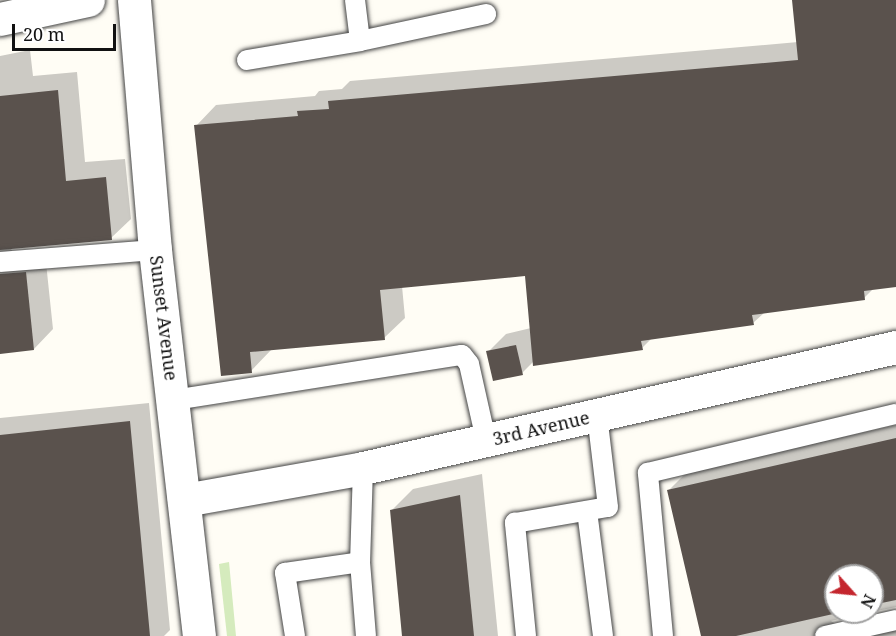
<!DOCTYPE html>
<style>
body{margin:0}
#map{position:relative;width:896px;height:636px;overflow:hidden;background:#fffdf5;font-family:"Noto Serif",serif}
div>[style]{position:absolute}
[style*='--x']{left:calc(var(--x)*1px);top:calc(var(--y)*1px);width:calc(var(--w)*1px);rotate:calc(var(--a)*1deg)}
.green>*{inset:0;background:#d5ebbd}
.shadow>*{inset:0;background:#0003}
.building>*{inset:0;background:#5a524d}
.roads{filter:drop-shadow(0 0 2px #444) drop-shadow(0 0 2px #444)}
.lane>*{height:20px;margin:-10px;padding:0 10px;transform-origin:10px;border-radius:10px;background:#fff}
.street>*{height:33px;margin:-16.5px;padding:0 16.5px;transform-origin:16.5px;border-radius:16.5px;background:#fff}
span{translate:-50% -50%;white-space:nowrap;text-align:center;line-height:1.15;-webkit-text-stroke:6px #fff;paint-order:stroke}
.street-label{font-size:18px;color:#111}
.north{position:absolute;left:824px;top:564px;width:60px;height:60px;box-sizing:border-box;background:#fff;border:2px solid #a0a0a0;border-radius:50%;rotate:117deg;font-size:16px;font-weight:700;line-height:24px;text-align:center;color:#111}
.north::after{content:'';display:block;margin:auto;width:21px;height:27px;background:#c4262e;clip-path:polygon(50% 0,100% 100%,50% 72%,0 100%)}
.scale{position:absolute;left:12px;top:24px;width:104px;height:27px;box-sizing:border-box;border:3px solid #111;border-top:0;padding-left:8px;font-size:18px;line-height:21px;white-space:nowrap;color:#111;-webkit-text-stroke:4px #fff;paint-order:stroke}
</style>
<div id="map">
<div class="green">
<i style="clip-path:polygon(229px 562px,236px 636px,227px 636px,219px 564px)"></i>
</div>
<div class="shadow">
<i style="clip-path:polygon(794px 0,896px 0,896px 285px,874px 288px,864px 298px,765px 312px,753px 323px,652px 338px,642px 348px,534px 361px,522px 373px,488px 352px,506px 334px,531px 328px,526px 275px,402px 286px,405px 318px,384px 338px,272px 349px,251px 371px,196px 126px,216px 105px,315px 96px,319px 91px,342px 89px,350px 81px,798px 42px)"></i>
<i style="clip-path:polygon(30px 50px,33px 76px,77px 72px,85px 162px,125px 159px,131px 219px,111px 238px,10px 248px,15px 254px,45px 253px,53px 329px,34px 349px,0 352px,0 56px)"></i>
<i style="clip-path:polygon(149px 403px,170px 630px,164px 636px,0 636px,0 418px)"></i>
<i style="clip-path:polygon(896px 425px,896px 607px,872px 612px,872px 576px,836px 576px,836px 612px,870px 612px,831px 621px,846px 630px,896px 619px,896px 636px,702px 636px,669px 490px,687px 472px)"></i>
<i style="clip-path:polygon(482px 474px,498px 636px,403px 636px,391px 511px,413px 489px)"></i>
</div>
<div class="building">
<i style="clip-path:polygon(792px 0,896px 0,896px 287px,864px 291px,865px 300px,752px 315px,754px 325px,641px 341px,643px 350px,533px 366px,525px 276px,380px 290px,385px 340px,250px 352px,252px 373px,221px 376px,194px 125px,298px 116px,297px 111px,329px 109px,328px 101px,798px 60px)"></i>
<i style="clip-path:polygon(58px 90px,66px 181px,106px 177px,112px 240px,0 250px,0 96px)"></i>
<i style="clip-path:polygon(26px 272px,34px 350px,0 354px,0 274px)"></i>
<i style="clip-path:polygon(516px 345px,523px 375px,493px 381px,486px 351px)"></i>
<i style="clip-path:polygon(130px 421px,150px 636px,0 636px,0 435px)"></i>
<i style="clip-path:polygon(896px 438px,896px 600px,872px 605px,872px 576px,836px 576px,836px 612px,842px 612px,736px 636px,701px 636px,667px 490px)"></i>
<i style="clip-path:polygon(460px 495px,474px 636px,402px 636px,390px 510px)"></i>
</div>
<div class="roads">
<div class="lane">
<i style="--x:355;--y:0;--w:41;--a:83"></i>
<i style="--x:360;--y:41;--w:129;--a:-12.1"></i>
<i style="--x:247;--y:60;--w:115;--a:-9.5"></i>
<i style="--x:0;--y:262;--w:155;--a:-4.4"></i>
<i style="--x:174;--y:400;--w:291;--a:-8.9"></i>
<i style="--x:462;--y:355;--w:11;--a:52"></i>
<i style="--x:469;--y:364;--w:78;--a:77.4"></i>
<i style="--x:363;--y:468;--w:94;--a:91.8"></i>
<i style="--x:360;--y:562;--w:74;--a:85.4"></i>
<i style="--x:587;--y:511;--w:126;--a:82.7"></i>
<i style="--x:295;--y:636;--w:64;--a:-99"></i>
<i style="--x:285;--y:573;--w:76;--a:-8.3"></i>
<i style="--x:526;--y:636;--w:114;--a:-95.6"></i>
<i style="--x:515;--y:523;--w:94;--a:-9.8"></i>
<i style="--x:608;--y:507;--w:93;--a:-96.8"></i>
<i style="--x:663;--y:636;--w:164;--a:-95.3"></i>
<i style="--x:648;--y:473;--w:255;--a:-13.4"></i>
<i style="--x:825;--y:636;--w:73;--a:-12.7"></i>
</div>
<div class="street">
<i style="--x:134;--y:0;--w:251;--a:85.2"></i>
<i style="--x:155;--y:250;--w:388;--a:83.5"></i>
<i style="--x:0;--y:19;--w:90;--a:-12.2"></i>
<i style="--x:184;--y:500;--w:182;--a:-10.1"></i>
<i style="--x:363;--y:468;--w:547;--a:-12.79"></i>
</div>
</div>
<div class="street-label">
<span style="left:164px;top:318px;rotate:83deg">Sunset Avenue</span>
<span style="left:541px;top:428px;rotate:-13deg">3rd Avenue</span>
</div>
<div class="north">N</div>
<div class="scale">20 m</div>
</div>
